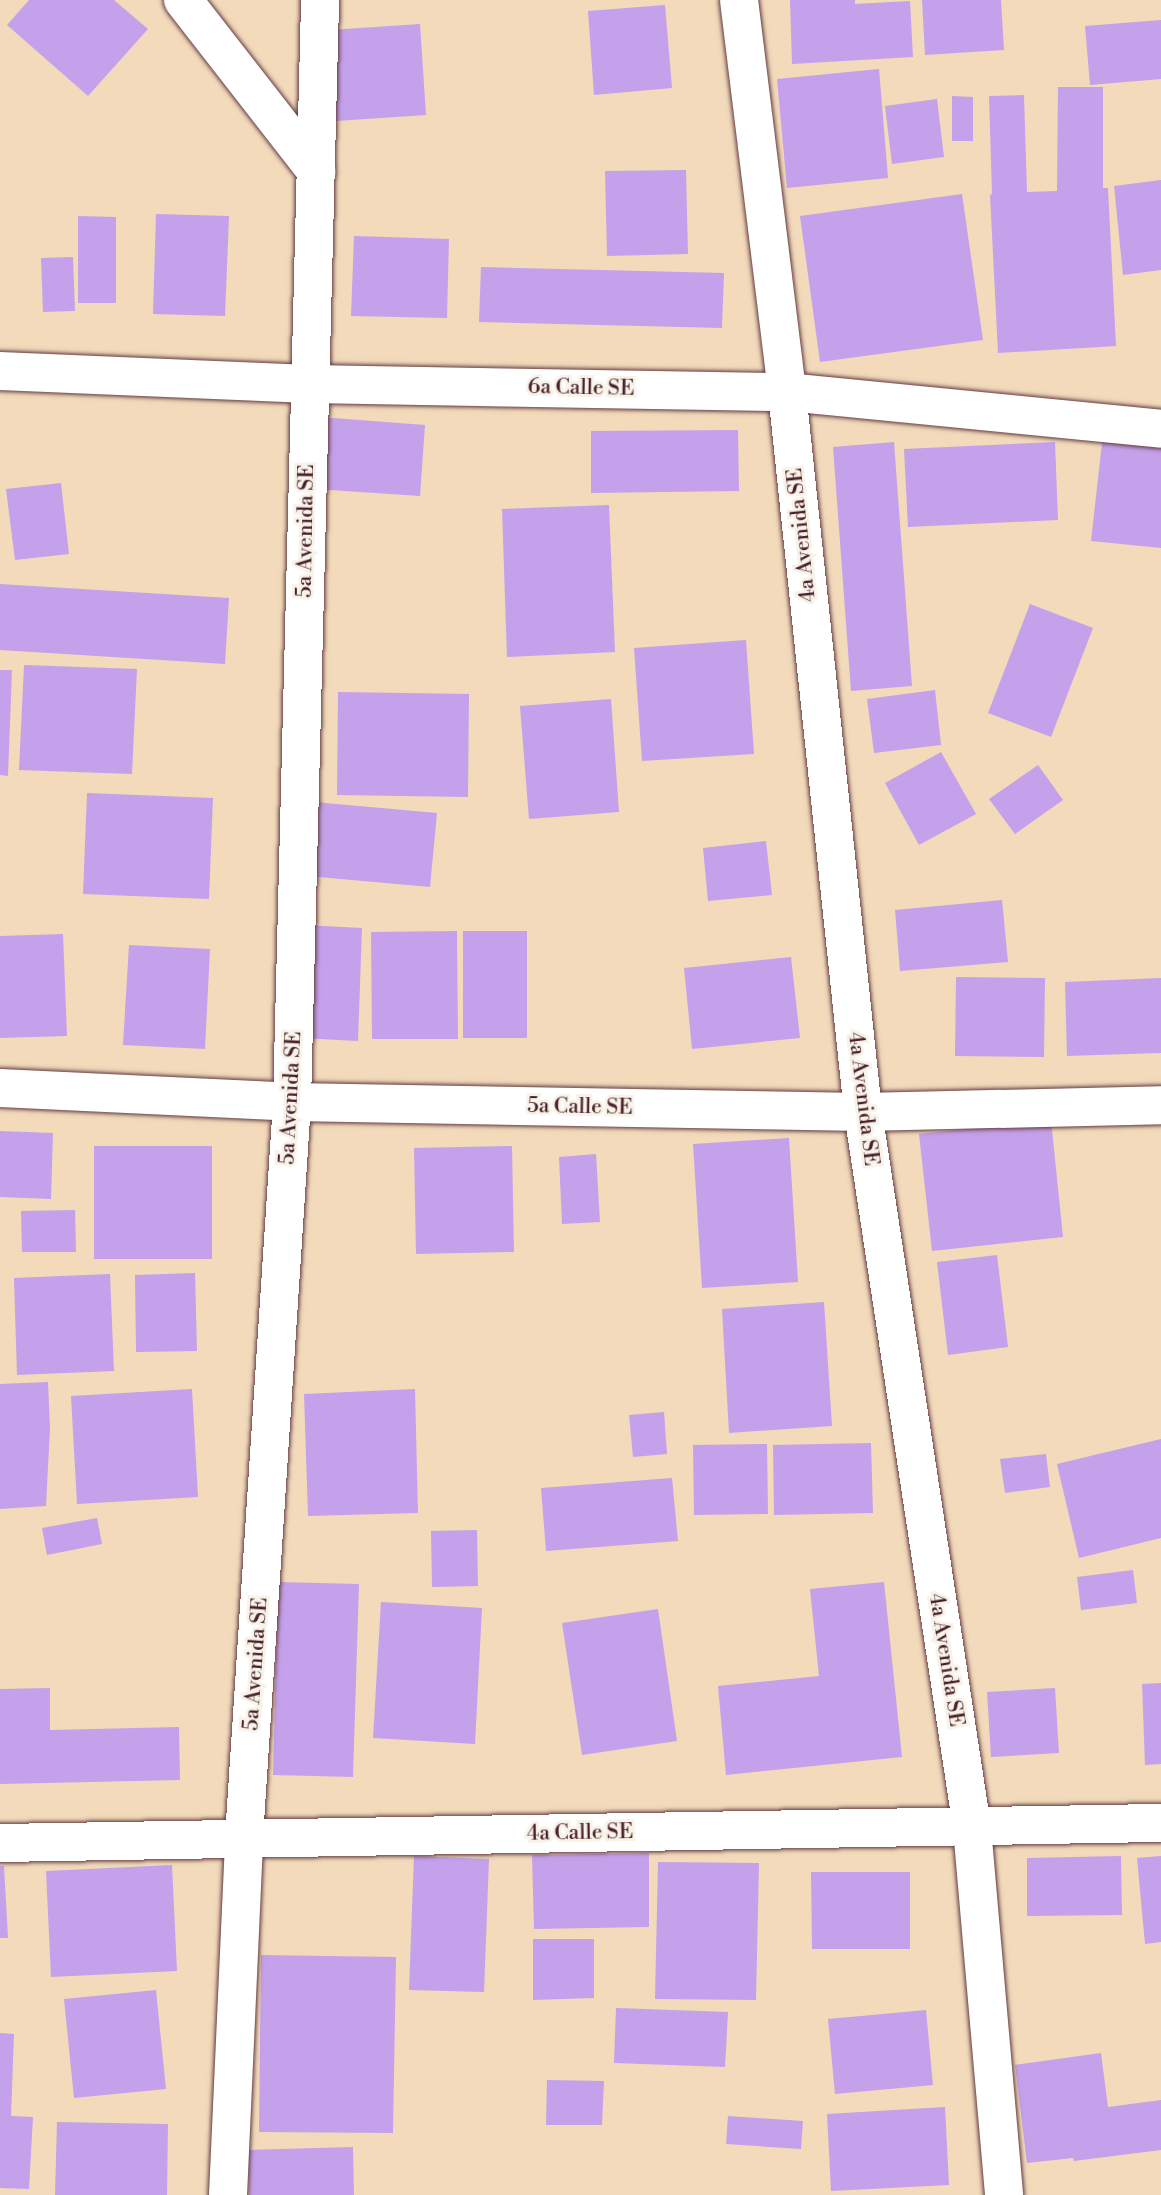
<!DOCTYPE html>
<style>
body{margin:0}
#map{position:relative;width:1161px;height:2195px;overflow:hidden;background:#f2dabb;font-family:"Libre Bodoni",serif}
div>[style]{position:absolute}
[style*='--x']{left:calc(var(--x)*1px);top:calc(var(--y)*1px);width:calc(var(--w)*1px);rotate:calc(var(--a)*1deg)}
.building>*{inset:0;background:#c4a1ea}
.roads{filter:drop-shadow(0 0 2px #633b41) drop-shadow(0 0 2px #633b41)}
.minor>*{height:38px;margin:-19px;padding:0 19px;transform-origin:19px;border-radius:19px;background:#fff}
span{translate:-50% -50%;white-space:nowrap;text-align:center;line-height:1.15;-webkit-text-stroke:6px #f7f3e8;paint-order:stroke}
.street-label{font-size:21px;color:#4a1f2b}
</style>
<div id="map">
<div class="building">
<i style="clip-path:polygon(29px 0,114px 0,148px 29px,88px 96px,7px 25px)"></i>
<i style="clip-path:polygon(790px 0,855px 0,855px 4px,910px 1px,913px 57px,792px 64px)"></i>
<i style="clip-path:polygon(922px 0,1001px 0,1004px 50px,925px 55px)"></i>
<i style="clip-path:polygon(665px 5px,672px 88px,594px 95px,588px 11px)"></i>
<i style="clip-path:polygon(1161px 20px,1161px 79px,1090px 85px,1085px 26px)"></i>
<i style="clip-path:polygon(420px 24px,426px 115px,336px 121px,330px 30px)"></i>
<i style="clip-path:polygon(879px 69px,888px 178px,787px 188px,777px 79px)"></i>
<i style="clip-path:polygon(1058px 87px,1103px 87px,1103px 188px,1108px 188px,1116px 346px,998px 353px,990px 195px,992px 194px,989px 96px,1024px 95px,1027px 192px,1057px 191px)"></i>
<i style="clip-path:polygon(952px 96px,973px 97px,973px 141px,952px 141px)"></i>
<i style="clip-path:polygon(937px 99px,944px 157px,892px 164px,885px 106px)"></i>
<i style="clip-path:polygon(686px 170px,688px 254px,607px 256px,605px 171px)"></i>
<i style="clip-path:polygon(1161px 180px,1161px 270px,1123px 275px,1114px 186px)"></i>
<i style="clip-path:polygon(962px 194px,983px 340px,820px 362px,800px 216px)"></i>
<i style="clip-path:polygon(156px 214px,229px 216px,225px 316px,153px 314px)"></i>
<i style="clip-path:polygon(78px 216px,116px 217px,116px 303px,78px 303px)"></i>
<i style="clip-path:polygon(354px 236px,449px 239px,447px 318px,351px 316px)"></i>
<i style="clip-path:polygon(73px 257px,75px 311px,43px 312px,41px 258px)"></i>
<i style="clip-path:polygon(481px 267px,724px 273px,722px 328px,479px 322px)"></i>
<i style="clip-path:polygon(320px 417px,425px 425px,420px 496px,315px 489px)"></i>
<i style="clip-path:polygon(738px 430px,739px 491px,591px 493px,591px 431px)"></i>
<i style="clip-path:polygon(1103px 434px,1161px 439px,1161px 548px,1091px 541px)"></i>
<i style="clip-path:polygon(894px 442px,912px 686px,851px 691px,833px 447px)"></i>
<i style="clip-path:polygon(1055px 442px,1058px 520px,908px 527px,904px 449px)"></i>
<i style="clip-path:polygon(61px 483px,69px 554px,15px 560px,6px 489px)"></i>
<i style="clip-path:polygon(609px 505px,615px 652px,507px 657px,502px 509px)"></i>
<i style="clip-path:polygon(0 584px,229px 598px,225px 664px,0 650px)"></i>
<i style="clip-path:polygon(1030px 604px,1093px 628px,1051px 737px,988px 713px)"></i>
<i style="clip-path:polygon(746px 640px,754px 754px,642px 761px,634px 648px)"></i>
<i style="clip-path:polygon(24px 665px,137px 669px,132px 774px,19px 770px)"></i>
<i style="clip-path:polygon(0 670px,12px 670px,8px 776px,0 775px)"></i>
<i style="clip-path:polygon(935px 690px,941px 745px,874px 753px,867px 699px)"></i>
<i style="clip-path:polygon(338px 692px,469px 694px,468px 797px,337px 795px)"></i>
<i style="clip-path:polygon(611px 699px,619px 812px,529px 819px,520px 706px)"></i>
<i style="clip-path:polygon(941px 752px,976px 814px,919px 845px,885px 783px)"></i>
<i style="clip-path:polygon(1038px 765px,1063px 800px,1015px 834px,989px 799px)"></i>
<i style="clip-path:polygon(87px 793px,213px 798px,209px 899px,83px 894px)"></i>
<i style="clip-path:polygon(314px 802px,437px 813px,430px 887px,307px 876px)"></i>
<i style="clip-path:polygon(766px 841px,772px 895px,708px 901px,703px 848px)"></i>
<i style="clip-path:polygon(1002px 900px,1008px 962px,900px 971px,895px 910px)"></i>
<i style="clip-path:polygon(304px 925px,362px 928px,358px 1041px,300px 1038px)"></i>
<i style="clip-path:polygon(457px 931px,458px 1039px,372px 1039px,371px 932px)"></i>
<i style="clip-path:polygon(463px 931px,527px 931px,527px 1038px,463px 1038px)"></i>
<i style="clip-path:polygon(63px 934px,67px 1036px,0 1038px,0 936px)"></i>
<i style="clip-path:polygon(129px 945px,210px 949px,205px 1049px,123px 1045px)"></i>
<i style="clip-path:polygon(791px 957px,800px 1038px,692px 1049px,684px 968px)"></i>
<i style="clip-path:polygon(956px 977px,1045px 978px,1044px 1057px,955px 1056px)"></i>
<i style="clip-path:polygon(1161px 978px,1161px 1053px,1067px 1056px,1065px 982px)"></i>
<i style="clip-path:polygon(1051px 1120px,1063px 1237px,932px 1251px,919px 1134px)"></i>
<i style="clip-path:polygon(0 1131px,53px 1133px,51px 1199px,0 1197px)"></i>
<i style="clip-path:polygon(789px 1138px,798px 1282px,702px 1288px,693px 1144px)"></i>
<i style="clip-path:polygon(94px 1146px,212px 1146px,212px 1259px,94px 1259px)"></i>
<i style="clip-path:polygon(512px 1146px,514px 1252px,416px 1254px,414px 1148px)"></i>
<i style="clip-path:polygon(596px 1154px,600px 1222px,562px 1224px,559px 1157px)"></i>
<i style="clip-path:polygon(75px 1210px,76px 1252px,22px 1252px,21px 1211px)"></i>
<i style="clip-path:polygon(997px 1255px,1008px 1347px,948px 1355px,937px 1262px)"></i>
<i style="clip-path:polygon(195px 1273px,197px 1351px,136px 1352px,135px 1275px)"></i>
<i style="clip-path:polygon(110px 1274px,114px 1371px,17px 1375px,14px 1278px)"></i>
<i style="clip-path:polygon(824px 1302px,832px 1426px,729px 1433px,722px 1309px)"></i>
<i style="clip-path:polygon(48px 1382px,50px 1428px,46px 1506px,0 1509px,0 1384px)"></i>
<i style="clip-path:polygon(192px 1389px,198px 1497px,77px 1504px,71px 1396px)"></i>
<i style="clip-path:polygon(415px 1389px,418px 1513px,308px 1516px,304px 1394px)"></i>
<i style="clip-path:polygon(664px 1412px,667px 1454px,633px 1457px,629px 1415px)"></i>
<i style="clip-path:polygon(1161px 1439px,1161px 1538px,1079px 1558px,1057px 1464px)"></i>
<i style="clip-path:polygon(871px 1443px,873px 1513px,774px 1515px,773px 1445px)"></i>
<i style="clip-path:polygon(767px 1444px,768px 1514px,694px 1515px,693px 1445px)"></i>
<i style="clip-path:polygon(1046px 1454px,1050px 1487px,1005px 1493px,1000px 1459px)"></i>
<i style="clip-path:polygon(672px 1478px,678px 1541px,546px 1551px,541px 1488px)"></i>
<i style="clip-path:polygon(97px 1518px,102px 1544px,47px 1555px,42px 1528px)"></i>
<i style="clip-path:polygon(477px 1530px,478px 1586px,432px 1587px,431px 1531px)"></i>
<i style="clip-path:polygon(1133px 1570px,1137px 1603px,1081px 1610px,1077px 1577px)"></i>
<i style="clip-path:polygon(278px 1582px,359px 1584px,353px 1777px,273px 1775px)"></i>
<i style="clip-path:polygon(884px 1582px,902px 1757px,726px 1775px,718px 1686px,819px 1676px,810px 1589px)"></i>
<i style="clip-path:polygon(381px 1602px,482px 1608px,475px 1744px,373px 1738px)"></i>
<i style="clip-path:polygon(658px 1609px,677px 1741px,582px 1755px,562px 1623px)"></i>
<i style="clip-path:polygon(1161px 1683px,1161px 1764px,1145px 1765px,1142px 1684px)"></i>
<i style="clip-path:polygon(50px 1688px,50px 1730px,179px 1727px,180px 1780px,0 1784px,0 1689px)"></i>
<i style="clip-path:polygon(1055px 1688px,1059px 1753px,991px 1757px,987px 1692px)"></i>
<i style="clip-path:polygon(649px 1853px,649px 1927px,534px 1929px,532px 1855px)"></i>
<i style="clip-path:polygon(414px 1856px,489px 1859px,484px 1992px,409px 1990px)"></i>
<i style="clip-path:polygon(1121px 1856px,1122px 1915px,1027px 1916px,1027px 1858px)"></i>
<i style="clip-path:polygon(1161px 1856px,1161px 1942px,1145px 1944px,1137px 1858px)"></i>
<i style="clip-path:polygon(658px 1862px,759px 1863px,756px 2000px,655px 1999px)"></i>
<i style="clip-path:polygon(172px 1865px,177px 1971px,51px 1977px,46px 1871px)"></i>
<i style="clip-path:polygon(0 1866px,4px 1866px,8px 1938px,0 1938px)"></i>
<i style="clip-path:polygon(811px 1872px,910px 1872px,910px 1949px,812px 1949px)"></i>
<i style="clip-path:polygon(533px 1939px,594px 1939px,594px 1998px,533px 2000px)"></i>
<i style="clip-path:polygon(261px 1955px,396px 1957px,393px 2133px,259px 2132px)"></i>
<i style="clip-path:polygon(156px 1990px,166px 2089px,74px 2098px,64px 1999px)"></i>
<i style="clip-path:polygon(616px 2008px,728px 2012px,725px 2067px,614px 2063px)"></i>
<i style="clip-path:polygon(926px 2010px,933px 2085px,835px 2094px,828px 2019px)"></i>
<i style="clip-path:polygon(0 2033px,14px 2034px,11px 2116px,33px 2117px,29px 2189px,0 2188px)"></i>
<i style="clip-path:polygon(1101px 2053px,1108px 2107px,1161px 2100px,1161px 2150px,1074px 2161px,1073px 2158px,1027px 2163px,1015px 2065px)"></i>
<i style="clip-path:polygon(547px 2080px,604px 2081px,602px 2125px,546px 2125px)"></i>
<i style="clip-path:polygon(945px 2107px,949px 2185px,831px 2191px,827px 2114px)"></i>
<i style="clip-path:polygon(728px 2116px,803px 2121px,801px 2149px,726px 2144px)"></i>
<i style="clip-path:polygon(57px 2122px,168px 2124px,167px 2195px,55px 2195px)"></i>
<i style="clip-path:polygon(353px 2147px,354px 2195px,249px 2195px,248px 2150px)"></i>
</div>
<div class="roads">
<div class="minor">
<i style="--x:183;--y:0;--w:217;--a:52.1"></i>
<i style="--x:739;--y:0;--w:395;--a:83"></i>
<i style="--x:787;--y:392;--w:724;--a:83.97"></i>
<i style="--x:863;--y:1112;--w:724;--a:81.34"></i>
<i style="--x:972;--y:1828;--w:368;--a:85"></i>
<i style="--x:0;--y:371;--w:310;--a:2.4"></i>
<i style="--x:310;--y:384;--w:477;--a:1"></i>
<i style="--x:787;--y:392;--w:376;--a:5.6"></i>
<i style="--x:0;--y:1088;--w:292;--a:2.7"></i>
<i style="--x:292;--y:1102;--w:571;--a:1"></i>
<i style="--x:863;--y:1112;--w:298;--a:-1.3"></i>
<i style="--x:0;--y:1843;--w:1161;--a:-0.99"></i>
<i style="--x:228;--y:2195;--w:358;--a:-87.4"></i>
<i style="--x:244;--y:1837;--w:737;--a:-86.26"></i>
<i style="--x:292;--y:1102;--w:1102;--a:-88.54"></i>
</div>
</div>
<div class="street-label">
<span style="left:581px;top:388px;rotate:1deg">6a Calle SE</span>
<span style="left:306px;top:531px;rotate:-89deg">5a Avenida SE</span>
<span style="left:802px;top:535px;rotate:-96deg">4a Avenida SE</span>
<span style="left:291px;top:1098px;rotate:-87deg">5a Avenida SE</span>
<span style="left:863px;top:1099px;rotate:83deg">4a Avenida SE</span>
<span style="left:580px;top:1107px;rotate:1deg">5a Calle SE</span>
<span style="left:946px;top:1660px;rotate:81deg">4a Avenida SE</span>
<span style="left:256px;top:1664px;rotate:-86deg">5a Avenida SE</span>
<span style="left:580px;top:1833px;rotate:-1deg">4a Calle SE</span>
</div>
</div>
